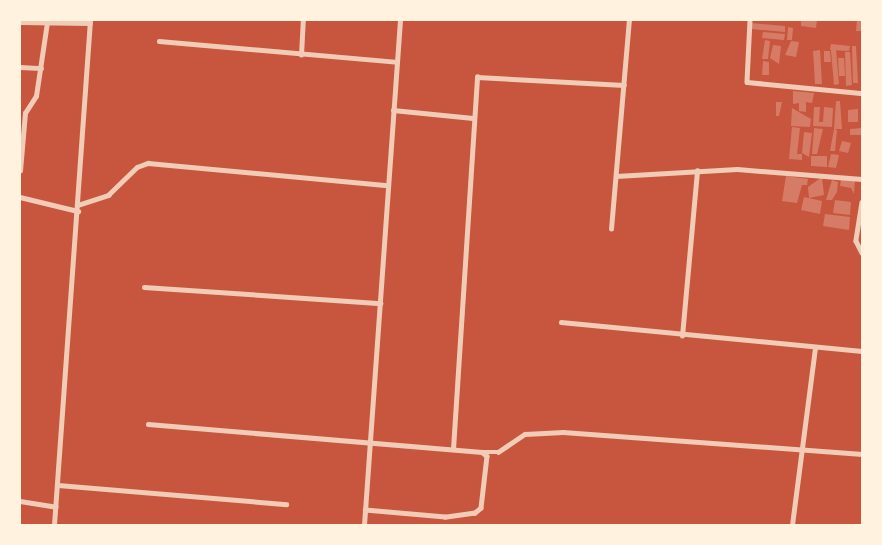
<!DOCTYPE html>
<style>
body{margin:0}
#map{position:relative;width:882px;height:545px;overflow:hidden;background:#c8553d;font-family:Cabin,sans-serif}
div>[style]{position:absolute}
[style*='--x']{left:calc(var(--x)*1px);top:calc(var(--y)*1px);width:calc(var(--w)*1px);rotate:calc(var(--a)*1deg)}
.building>*{inset:0;background:#d67c66}
.minor>*{height:4.5px;margin:-2.25px;padding:0 2.25px;transform-origin:2.25px;border-radius:2.25px;background:#f1ccb7}
span{translate:-50% -50%;white-space:nowrap;text-align:center;line-height:1.15;-webkit-text-stroke:4px #fff3e0;paint-order:stroke}
.frame{position:absolute;inset:0;border:21px solid #fff3e0;pointer-events:none}
</style>
<div id="map">
<div class="building">
<i style="clip-path:polygon(801px 20px,817px 20px,816px 28px,801px 26px)"></i>
<i style="clip-path:polygon(857px 20px,862px 20px,862px 31px,856px 31px)"></i>
<i style="clip-path:polygon(751px 23px,785px 26px,785px 32px,751px 29px)"></i>
<i style="clip-path:polygon(788px 27px,793px 28px,792px 40px,787px 40px)"></i>
<i style="clip-path:polygon(763px 32px,785px 34px,784px 40px,762px 38px)"></i>
<i style="clip-path:polygon(765px 40px,770px 41px,768px 59px,762px 59px)"></i>
<i style="clip-path:polygon(791px 41px,799px 42px,796px 57px,785px 55px)"></i>
<i style="clip-path:polygon(831px 44px,850px 46px,849px 51px,830px 50px)"></i>
<i style="clip-path:polygon(773px 45px,781px 46px,779px 64px,770px 58px)"></i>
<i style="clip-path:polygon(852px 46px,856px 46px,858px 83px,853px 83px)"></i>
<i style="clip-path:polygon(820px 50px,822px 84px,815px 84px,813px 51px)"></i>
<i style="clip-path:polygon(831px 50px,836px 50px,839px 84px,834px 85px)"></i>
<i style="clip-path:polygon(824px 51px,830px 51px,831px 62px,824px 62px)"></i>
<i style="clip-path:polygon(845px 52px,850px 52px,852px 85px,846px 86px)"></i>
<i style="clip-path:polygon(838px 58px,844px 58px,845px 76px,839px 76px)"></i>
<i style="clip-path:polygon(763px 61px,769px 62px,769px 75px,762px 75px)"></i>
<i style="clip-path:polygon(793px 91px,814px 93px,812px 103px,806px 102px,806px 112px,799px 111px,799px 103px,793px 104px)"></i>
<i style="clip-path:polygon(836px 101px,840px 101px,842px 129px,834px 129px)"></i>
<i style="clip-path:polygon(776px 102px,782px 102px,779px 116px,776px 116px)"></i>
<i style="clip-path:polygon(814px 107px,820px 107px,819px 122px,823px 122px,824px 107px,833px 108px,832px 127px,813px 126px)"></i>
<i style="clip-path:polygon(792px 108px,811px 119px,810px 127px,791px 126px)"></i>
<i style="clip-path:polygon(858px 109px,858px 122px,848px 122px,848px 110px)"></i>
<i style="clip-path:polygon(792px 127px,800px 128px,797px 154px,802px 154px,802px 160px,789px 159px)"></i>
<i style="clip-path:polygon(814px 128px,823px 129px,817px 154px,812px 154px)"></i>
<i style="clip-path:polygon(862px 128px,862px 135px,850px 135px,850px 129px)"></i>
<i style="clip-path:polygon(834px 129px,837px 130px,835px 151px,830px 151px)"></i>
<i style="clip-path:polygon(804px 132px,812px 133px,809px 157px,802px 153px)"></i>
<i style="clip-path:polygon(842px 141px,851px 143px,848px 153px,839px 151px)"></i>
<i style="clip-path:polygon(831px 154px,839px 155px,836px 168px,828px 167px)"></i>
<i style="clip-path:polygon(811px 156px,827px 156px,827px 167px,811px 166px)"></i>
<i style="clip-path:polygon(786px 176px,808px 179px,807px 185px,802px 185px,797px 203px,782px 201px)"></i>
<i style="clip-path:polygon(822px 177px,824px 195px,809px 198px,808px 187px)"></i>
<i style="clip-path:polygon(841px 179px,855px 180px,854px 194px,851px 188px,840px 186px)"></i>
<i style="clip-path:polygon(832px 180px,838px 182px,837px 192px,832px 200px,826px 200px)"></i>
<i style="clip-path:polygon(804px 197px,822px 201px,820px 214px,801px 210px)"></i>
<i style="clip-path:polygon(835px 200px,851px 202px,850px 215px,833px 213px)"></i>
<i style="clip-path:polygon(825px 214px,850px 217px,849px 230px,823px 226px)"></i>
</div>
<div class="minor">
<i style="--x:750;--y:20;--w:62;--a:92.8"></i>
<i style="--x:747;--y:82;--w:116;--a:5.5"></i>
<i style="--x:20;--y:22;--w:70;--a:0.8"></i>
<i style="--x:159;--y:41;--w:239;--a:5"></i>
<i style="--x:301;--y:55;--w:35;--a:-87"></i>
<i style="--x:20;--y:67;--w:21;--a:3"></i>
<i style="--x:393;--y:110;--w:80;--a:5.7"></i>
<i style="--x:20;--y:171;--w:58;--a:-85.1"></i>
<i style="--x:25;--y:113;--w:20;--a:-57"></i>
<i style="--x:36;--y:96;--w:75;--a:-81.5"></i>
<i style="--x:616;--y:176;--w:121;--a:-3.3"></i>
<i style="--x:737;--y:169;--w:125;--a:4.6"></i>
<i style="--x:20;--y:197;--w:60;--a:13.6"></i>
<i style="--x:862;--y:202;--w:39;--a:99"></i>
<i style="--x:856;--y:241;--w:13;--a:63"></i>
<i style="--x:78;--y:205;--w:32;--a:-18"></i>
<i style="--x:108;--y:195;--w:40;--a:-44"></i>
<i style="--x:137;--y:167;--w:12;--a:-20"></i>
<i style="--x:148;--y:163;--w:240;--a:5.3"></i>
<i style="--x:611;--y:229;--w:210;--a:-85.1"></i>
<i style="--x:144;--y:287;--w:237;--a:3.9"></i>
<i style="--x:561;--y:322;--w:302;--a:5.5"></i>
<i style="--x:682;--y:336;--w:166;--a:-84.8"></i>
<i style="--x:148;--y:424;--w:335;--a:4.8"></i>
<i style="--x:482;--y:452;--w:6;--a:39"></i>
<i style="--x:487;--y:456;--w:52;--a:96.6"></i>
<i style="--x:481;--y:508;--w:8;--a:140"></i>
<i style="--x:475;--y:513;--w:30;--a:172"></i>
<i style="--x:445;--y:517;--w:80;--a:-175"></i>
<i style="--x:453;--y:449;--w:373;--a:-86.3"></i>
<i style="--x:477;--y:77;--w:147;--a:3.1"></i>
<i style="--x:483;--y:452;--w:15;--a:0"></i>
<i style="--x:498;--y:452;--w:32;--a:-34"></i>
<i style="--x:525;--y:434;--w:38;--a:-3"></i>
<i style="--x:563;--y:432;--w:300;--a:4.2"></i>
<i style="--x:58;--y:485;--w:229;--a:4.8"></i>
<i style="--x:20;--y:501;--w:36;--a:9"></i>
<i style="--x:54;--y:525;--w:506;--a:-85.92"></i>
<i style="--x:364;--y:525;--w:506;--a:-85.92"></i>
<i style="--x:792;--y:525;--w:177;--a:-82.6"></i>
</div>
<div class="frame"></div>
</div>
